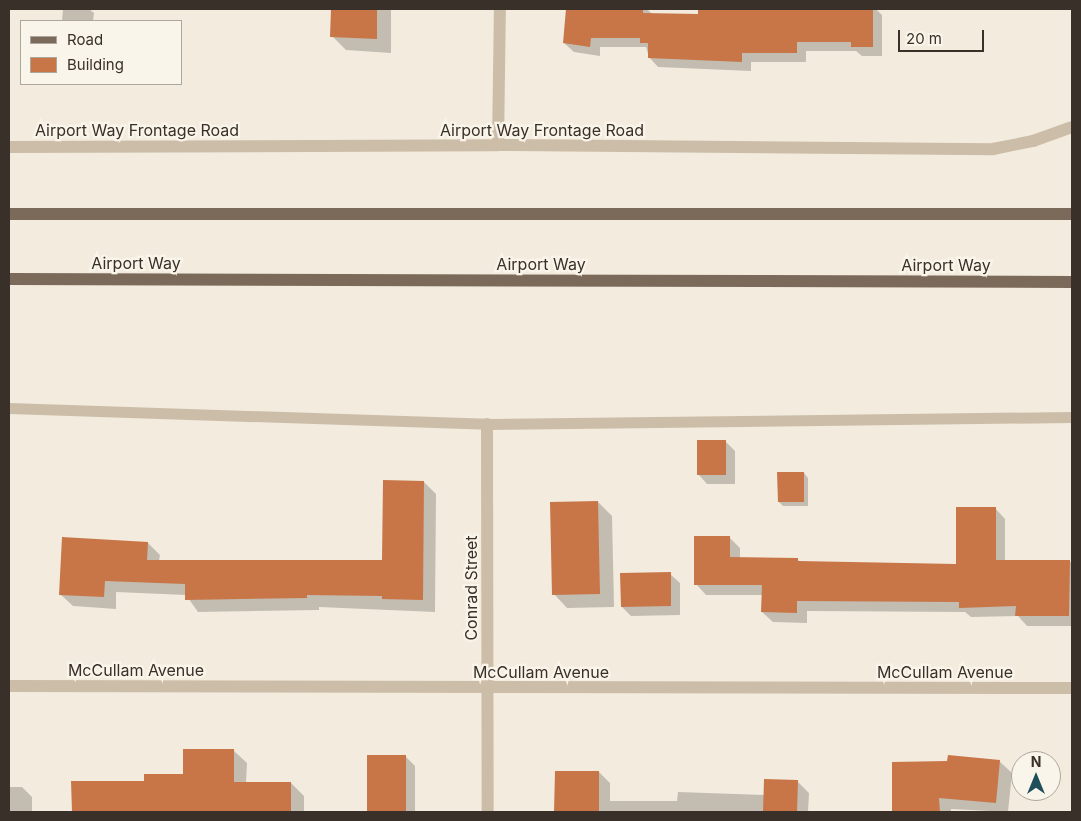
<!DOCTYPE html>
<style>
body{margin:0}
#map{position:relative;width:1081px;height:821px;overflow:hidden;background:#f3ecde;font-family:Inter,sans-serif}
div>[style]{position:absolute}
[style*='--x']{left:calc(var(--x)*1px);top:calc(var(--y)*1px);width:calc(var(--w)*1px);rotate:calc(var(--a)*1deg)}
.shadow>*{inset:0;background:#0003}
.building>*{inset:0;background:#c87647}
.lane>*{height:11px;margin:-5.5px;padding:0 5.5px;transform-origin:5.5px;border-radius:5.5px;background:#ccbda9}
.street>*{height:12px;margin:-6px;padding:0 6px;transform-origin:6px;border-radius:6px;background:#ccbda9}
.primary>*{height:12px;margin:-6px;padding:0 6px;transform-origin:6px;border-radius:6px;background:#7b695a}
span{translate:-50% -50%;white-space:nowrap;text-align:center;line-height:1.15;-webkit-text-stroke:4.5px #faf5ea;paint-order:stroke}
.street-label{font-size:16px;color:#393029}
.frame{position:absolute;inset:0;border:10px solid #393029;pointer-events:none}
.legend{position:absolute;left:20px;top:20px;width:162px;height:65px;box-sizing:border-box;background:#faf5ea;border:1px solid #ada69d;margin:0;padding:6px 9px;list-style:none;font-size:15px;color:#393029}
.legend li{display:flex;align-items:center;gap:10px;height:25px}
.legend b{width:25px;border:1px solid #ada69d}
.north{position:absolute;left:1011px;top:751px;width:50px;height:50px;box-sizing:border-box;background:#faf5ea;border:1px solid #ada69d;border-radius:50%;rotate:0deg;font-size:14px;font-weight:700;line-height:20px;text-align:center;color:#393029}
.north::after{content:'';display:block;margin:auto;width:18px;height:22px;background:#1e4f5b;clip-path:polygon(50% 0,100% 100%,50% 72%,0 100%)}
.scale{position:absolute;left:898px;top:30px;width:86px;height:22px;box-sizing:border-box;border:2px solid #393029;border-top:0;padding-left:6px;font-size:15px;line-height:18px;white-space:nowrap;color:#393029;-webkit-text-stroke:4px #faf5ea;paint-order:stroke}
</style>
<div id="map">
<div class="shadow">
<i style="clip-path:polygon(63px 9px,89px 9px,94px 13px,93px 21px,62px 21px)"></i>
<i style="clip-path:polygon(332px 9px,391px 9px,391px 53px,346px 50px,332px 36px)"></i>
<i style="clip-path:polygon(567px 9px,647px 9px,652px 14px,699px 15px,699px 9px,876px 9px,882px 15px,882px 56px,862px 56px,856px 51px,806px 51px,806px 62px,751px 62px,751px 71px,658px 67px,649px 57px,646px 47px,600px 47px,600px 56px,574px 52px,564px 43px)"></i>
<i style="clip-path:polygon(725px 441px,735px 451px,735px 484px,707px 484px,698px 474px)"></i>
<i style="clip-path:polygon(804px 473px,808px 478px,808px 506px,783px 506px,779px 502px)"></i>
<i style="clip-path:polygon(424px 482px,436px 494px,435px 612px,319px 607px,319px 610px,198px 612px,186px 595px,116px 592px,116px 609px,73px 606px,60px 594px,148px 543px,160px 555px,159px 561px,384px 561px)"></i>
<i style="clip-path:polygon(598px 502px,612px 516px,614px 607px,567px 608px,554px 594px)"></i>
<i style="clip-path:polygon(995px 508px,1005px 519px,1005px 561px,1072px 562px,1072px 626px,1027px 626px,1018px 616px,971px 617px,965px 612px,807px 611px,807px 623px,773px 622px,762px 612px,763px 595px,706px 595px,696px 584px,729px 537px,740px 548px,740px 558px,797px 559px,801px 563px,957px 565px)"></i>
<i style="clip-path:polygon(670px 574px,680px 583px,680px 615px,631px 616px,622px 607px)"></i>
<i style="clip-path:polygon(233px 750px,247px 763px,246px 783px,291px 783px,304px 796px,304px 812px,73px 812px,73px 782px,146px 782px,184px 775px)"></i>
<i style="clip-path:polygon(368px 756px,405px 756px,415px 766px,415px 812px,368px 812px)"></i>
<i style="clip-path:polygon(999px 761px,1012px 773px,1008px 812px,951px 809px,951px 812px,893px 812px,893px 763px)"></i>
<i style="clip-path:polygon(556px 772px,599px 772px,610px 783px,610px 801px,677px 801px,678px 792px,765px 795px,797px 781px,809px 793px,808px 812px,556px 812px)"></i>
<i style="clip-path:polygon(9px 787px,22px 787px,32px 797px,32px 812px,9px 812px)"></i>
</div>
<div class="building">
<i style="clip-path:polygon(331px 9px,377px 9px,377px 39px,330px 37px)"></i>
<i style="clip-path:polygon(566px 9px,643px 9px,643px 13px,698px 14px,698px 9px,873px 9px,873px 47px,851px 47px,851px 42px,797px 42px,797px 53px,742px 53px,742px 62px,648px 58px,648px 43px,640px 43px,640px 38px,591px 38px,590px 47px,563px 43px)"></i>
<i style="clip-path:polygon(697px 440px,726px 440px,726px 475px,697px 475px)"></i>
<i style="clip-path:polygon(777px 472px,804px 472px,804px 502px,778px 502px)"></i>
<i style="clip-path:polygon(383px 480px,424px 481px,423px 600px,382px 599px,382px 596px,307px 595px,307px 598px,185px 600px,185px 584px,105px 581px,104px 597px,59px 595px,62px 537px,148px 542px,147px 560px,382px 560px)"></i>
<i style="clip-path:polygon(598px 501px,600px 594px,552px 595px,550px 502px)"></i>
<i style="clip-path:polygon(956px 507px,996px 507px,996px 560px,1070px 560px,1069px 616px,1015px 616px,1016px 606px,959px 608px,959px 602px,797px 601px,797px 613px,761px 612px,762px 585px,694px 585px,694px 536px,730px 536px,730px 557px,798px 558px,798px 561px,956px 564px)"></i>
<i style="clip-path:polygon(671px 572px,671px 606px,621px 607px,620px 573px)"></i>
<i style="clip-path:polygon(183px 749px,234px 749px,234px 782px,291px 782px,291px 812px,72px 812px,71px 781px,144px 781px,144px 774px,183px 774px)"></i>
<i style="clip-path:polygon(367px 755px,406px 755px,406px 812px,367px 812px)"></i>
<i style="clip-path:polygon(948px 755px,1000px 760px,996px 803px,939px 798px,940px 812px,892px 812px,892px 762px,947px 761px)"></i>
<i style="clip-path:polygon(555px 771px,599px 771px,599px 812px,554px 812px)"></i>
<i style="clip-path:polygon(764px 779px,798px 780px,797px 812px,763px 812px)"></i>
</div>
<div class="lane">
<i style="--x:9;--y:408;--w:478;--a:1.9"></i>
<i style="--x:487;--y:424;--w:585;--a:-0.69"></i>
</div>
<div class="street">
<i style="--x:498;--y:145;--w:136;--a:-89.2"></i>
<i style="--x:9;--y:147;--w:489;--a:-0.2"></i>
<i style="--x:498;--y:145;--w:495;--a:0.5"></i>
<i style="--x:993;--y:149;--w:41;--a:-11.3"></i>
<i style="--x:1033;--y:141;--w:41;--a:-19.7"></i>
<i style="--x:487;--y:424;--w:388;--a:89.9"></i>
<i style="--x:9;--y:686;--w:1063;--a:0.11"></i>
</div>
<div class="primary">
<i style="--x:9;--y:214;--w:1063;--a:0"></i>
<i style="--x:9;--y:279;--w:1063;--a:0.16"></i>
</div>
<div class="street-label">
<span style="left:137px;top:130px">Airport Way Frontage Road</span>
<span style="left:542px;top:130px">Airport Way Frontage Road</span>
<span style="left:136px;top:263px">Airport Way</span>
<span style="left:541px;top:264px">Airport Way</span>
<span style="left:946px;top:265px">Airport Way</span>
<span style="left:471px;top:588px;rotate:-90deg">Conrad Street</span>
<span style="left:136px;top:670px">McCullam Avenue</span>
<span style="left:541px;top:672px">McCullam Avenue</span>
<span style="left:945px;top:672px">McCullam Avenue</span>
</div>
<div class="frame"></div>
<ul class="legend">
<li><b style="height:6px;background:#7b695a"></b>Road</li>
<li><b style="height:14px;background:#c87647"></b>Building</li>
</ul>
<div class="north">N</div>
<div class="scale">20 m</div>
</div>
